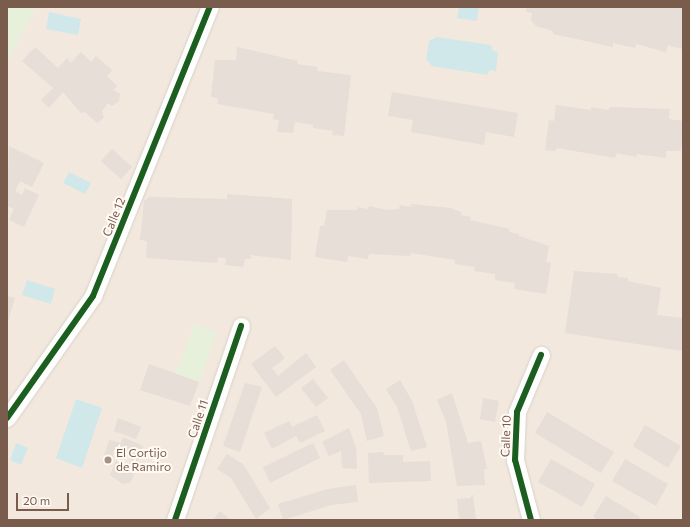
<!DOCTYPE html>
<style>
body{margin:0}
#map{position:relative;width:690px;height:527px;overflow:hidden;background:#f9f5f0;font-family:Commissioner,sans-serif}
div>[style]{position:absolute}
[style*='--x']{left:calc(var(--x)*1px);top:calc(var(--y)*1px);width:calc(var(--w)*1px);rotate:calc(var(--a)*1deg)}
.residential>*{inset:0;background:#f2e8de}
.green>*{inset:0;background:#e7f0db}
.water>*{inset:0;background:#d0e8ea}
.building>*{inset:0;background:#e6ded7}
.roads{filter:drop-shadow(0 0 1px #d7d1cb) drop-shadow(0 0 1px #d7d1cb)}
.street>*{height:17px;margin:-8.5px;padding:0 8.5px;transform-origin:8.5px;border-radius:8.5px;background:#fefefd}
.cycleway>*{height:6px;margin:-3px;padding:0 3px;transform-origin:3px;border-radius:3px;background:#1b5e20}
.dots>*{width:11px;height:11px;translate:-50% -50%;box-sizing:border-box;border:2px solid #fffaf3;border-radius:50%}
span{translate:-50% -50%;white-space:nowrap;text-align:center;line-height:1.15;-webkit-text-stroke:4px #fffaf3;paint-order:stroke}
.street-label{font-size:12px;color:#7a5c4d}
.poi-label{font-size:12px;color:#7a5c4d}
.left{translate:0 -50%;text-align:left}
.frame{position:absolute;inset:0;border:8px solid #7a5c4d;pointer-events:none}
.scale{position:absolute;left:16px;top:493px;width:53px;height:18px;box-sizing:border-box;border:2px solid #7a5c4d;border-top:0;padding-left:5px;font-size:12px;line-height:14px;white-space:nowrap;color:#7a5c4d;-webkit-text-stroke:3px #fffaf3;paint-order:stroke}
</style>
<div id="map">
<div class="residential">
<i style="clip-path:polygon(7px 7px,683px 7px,683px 520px,7px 520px)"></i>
</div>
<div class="green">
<i style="clip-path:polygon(7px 7px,36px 7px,7px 62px)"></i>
<i style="clip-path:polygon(194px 324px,217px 332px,199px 382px,176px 374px)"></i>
</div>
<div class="water">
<i style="clip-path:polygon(459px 7px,479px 7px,477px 21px,457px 18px)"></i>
<i style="clip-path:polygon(49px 12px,81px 19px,78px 35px,46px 29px)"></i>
<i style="clip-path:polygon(437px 37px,491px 45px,493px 51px,498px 52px,496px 71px,490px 70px,487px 75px,432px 66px,426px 59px,429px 41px)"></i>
<i style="clip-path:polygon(69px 172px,91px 183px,85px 194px,63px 183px)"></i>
<i style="clip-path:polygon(27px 280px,55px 289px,51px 304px,22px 295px)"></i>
<i style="clip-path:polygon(76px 399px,102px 408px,82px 468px,56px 458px)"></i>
<i style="clip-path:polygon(16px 443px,28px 448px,21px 465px,10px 460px)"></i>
</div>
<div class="building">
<i style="clip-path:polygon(527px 7px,683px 7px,683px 41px,681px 49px,668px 45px,666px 52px,636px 44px,635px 48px,613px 43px,613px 47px,553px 34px,553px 31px,536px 26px,531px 20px,532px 13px,526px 12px)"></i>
<i style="clip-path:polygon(35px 47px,58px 68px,67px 58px,71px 63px,81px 52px,91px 62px,96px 56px,112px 70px,107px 76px,117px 86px,113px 90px,120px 94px,119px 101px,112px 106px,108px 103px,102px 111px,104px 118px,97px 123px,85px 112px,81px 113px,63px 92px,49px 108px,41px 100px,53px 88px,22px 61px)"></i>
<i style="clip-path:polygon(237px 47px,298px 61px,297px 64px,318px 67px,317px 71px,351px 75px,344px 136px,332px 135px,333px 131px,313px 128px,313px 125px,295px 122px,293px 133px,277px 132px,279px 120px,273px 119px,274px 114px,217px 104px,218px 98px,211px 97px,215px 60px,236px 60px)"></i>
<i style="clip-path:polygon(392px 92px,518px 113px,514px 137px,486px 132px,484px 145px,411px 132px,413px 120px,388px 116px)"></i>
<i style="clip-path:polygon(556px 105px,591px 110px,591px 107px,609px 110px,610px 107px,670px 109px,669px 119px,683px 121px,681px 151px,666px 151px,666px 158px,637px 154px,636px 157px,617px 153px,615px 158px,557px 148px,555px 151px,545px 150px,549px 120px,554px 121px)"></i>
<i style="clip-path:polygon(9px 146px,44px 163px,32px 187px,20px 181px,15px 191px,22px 195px,25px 188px,39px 195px,24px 227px,9px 220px,14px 209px,7px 206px)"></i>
<i style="clip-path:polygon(112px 149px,132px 167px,121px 179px,101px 161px)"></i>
<i style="clip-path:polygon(227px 194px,292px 199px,291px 260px,251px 255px,251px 259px,245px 259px,243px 267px,225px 265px,226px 258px,218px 257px,217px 263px,146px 258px,147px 241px,140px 240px,144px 201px,150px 197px,227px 199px)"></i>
<i style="clip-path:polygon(411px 204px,451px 208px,461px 212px,461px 215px,471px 217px,470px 220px,510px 229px,509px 232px,519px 234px,519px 236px,549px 246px,546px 262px,551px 263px,546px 294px,514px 289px,515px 283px,495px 280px,495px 274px,474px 271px,475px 267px,455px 264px,455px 260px,411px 253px,410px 256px,369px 254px,368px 259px,348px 256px,347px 262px,315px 257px,320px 226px,324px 226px,327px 210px,357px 210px,358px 207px,368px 209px,369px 206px,388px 210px,399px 209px,400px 205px,411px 207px)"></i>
<i style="clip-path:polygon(574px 271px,618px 274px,617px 277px,628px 278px,628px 281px,661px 288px,657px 315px,683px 318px,683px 351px,565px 333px)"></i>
<i style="clip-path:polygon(7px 296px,15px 298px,7px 325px)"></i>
<i style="clip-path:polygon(275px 346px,285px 358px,272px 368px,278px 376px,306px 353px,316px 367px,276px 397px,251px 364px)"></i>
<i style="clip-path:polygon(344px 360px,377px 408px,384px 436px,367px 441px,361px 414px,330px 370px)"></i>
<i style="clip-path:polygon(149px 364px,199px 382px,190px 406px,140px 390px)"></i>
<i style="clip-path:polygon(313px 379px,328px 398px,316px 407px,301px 388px)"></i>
<i style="clip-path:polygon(400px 380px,412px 401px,427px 447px,411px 451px,397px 407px,386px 389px)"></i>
<i style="clip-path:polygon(245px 383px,262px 387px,240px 452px,223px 446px)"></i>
<i style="clip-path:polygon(452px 393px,468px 443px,481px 441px,487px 469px,484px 469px,485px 485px,457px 486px,446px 422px,437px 400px)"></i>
<i style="clip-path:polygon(483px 398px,499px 401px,495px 422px,480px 419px)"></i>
<i style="clip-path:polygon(547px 412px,614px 452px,601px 473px,535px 433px)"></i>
<i style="clip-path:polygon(317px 415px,325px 431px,300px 443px,296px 436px,272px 449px,264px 433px,289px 421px,292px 427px)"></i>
<i style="clip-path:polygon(118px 418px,141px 427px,136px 439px,114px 431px)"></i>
<i style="clip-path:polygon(645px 425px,681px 446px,668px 468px,633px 446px)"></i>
<i style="clip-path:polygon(349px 428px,356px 448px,357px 469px,342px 468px,341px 451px,329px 456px,322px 442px)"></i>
<i style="clip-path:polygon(123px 437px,143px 446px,131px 482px,123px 484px,110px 475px,116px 461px,128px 468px,133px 451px,127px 449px,125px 453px,114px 450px,111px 466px,102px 463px,109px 440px,121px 443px)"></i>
<i style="clip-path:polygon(313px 443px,320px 458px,270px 483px,263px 467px)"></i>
<i style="clip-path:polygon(383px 452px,384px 455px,403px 455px,403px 462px,430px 461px,431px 481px,369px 483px,368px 453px)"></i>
<i style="clip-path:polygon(227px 454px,243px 464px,270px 508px,256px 519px,231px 478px,217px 469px)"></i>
<i style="clip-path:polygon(551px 459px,595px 484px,582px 507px,538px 482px)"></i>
<i style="clip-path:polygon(625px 459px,668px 484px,656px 506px,612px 481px)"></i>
<i style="clip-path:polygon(356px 485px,358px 502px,331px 505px,283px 520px,278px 504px,328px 489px)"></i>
<i style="clip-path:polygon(471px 495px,473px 495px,476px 520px,459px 520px,457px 499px,471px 498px)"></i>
<i style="clip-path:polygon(606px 496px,640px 517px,638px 520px,598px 520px,593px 517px)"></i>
<i style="clip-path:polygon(220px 511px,231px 520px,213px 520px)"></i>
</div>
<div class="roads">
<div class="street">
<i style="--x:7;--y:418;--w:149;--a:-54.8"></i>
<i style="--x:93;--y:296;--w:312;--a:-68"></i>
<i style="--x:175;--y:520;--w:205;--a:-71.2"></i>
<i style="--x:531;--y:520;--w:62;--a:-104.9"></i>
<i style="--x:515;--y:460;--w:48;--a:-87.6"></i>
<i style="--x:517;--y:412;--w:62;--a:-67.2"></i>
</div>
</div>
<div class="cycleway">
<i style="--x:7;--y:418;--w:149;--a:-54.8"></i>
<i style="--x:93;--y:296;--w:312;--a:-68"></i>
<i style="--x:175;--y:520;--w:205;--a:-71.2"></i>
<i style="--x:531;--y:520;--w:62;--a:-104.9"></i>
<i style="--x:515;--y:460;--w:48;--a:-87.6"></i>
<i style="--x:517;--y:412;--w:62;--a:-67.2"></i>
</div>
<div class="dots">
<i style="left:108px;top:460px;background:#a69286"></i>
</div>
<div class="street-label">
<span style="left:114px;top:217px;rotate:-68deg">Calle 12</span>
<span style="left:198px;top:419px;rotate:-71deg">Calle 11</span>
<span style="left:506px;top:436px;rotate:-88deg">Calle 10</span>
</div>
<div class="poi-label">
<span class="left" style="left:116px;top:460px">El Cortijo<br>de Ramiro</span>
</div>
<div class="frame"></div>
<div class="scale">20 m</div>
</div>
